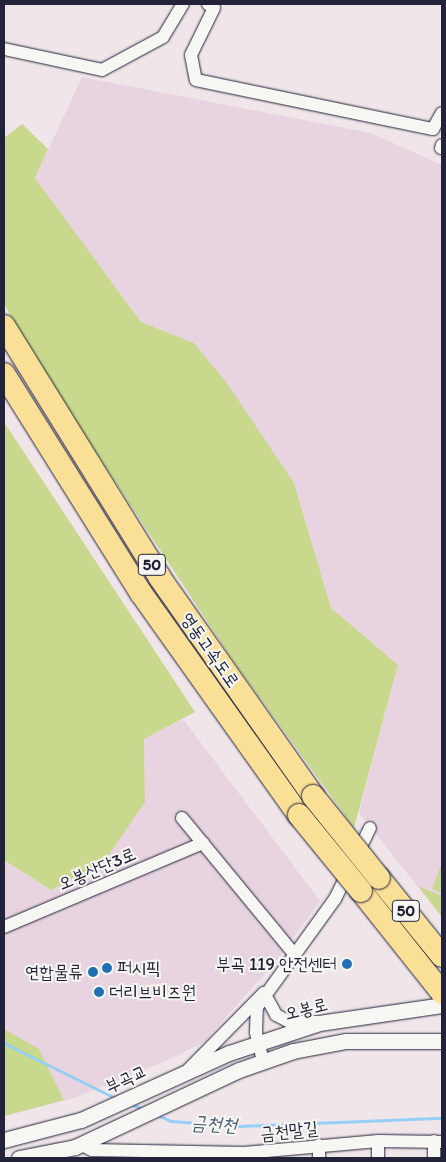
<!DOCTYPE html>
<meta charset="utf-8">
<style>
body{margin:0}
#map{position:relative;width:446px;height:1162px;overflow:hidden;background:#f0e6ea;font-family:Itim,"Poor Story",sans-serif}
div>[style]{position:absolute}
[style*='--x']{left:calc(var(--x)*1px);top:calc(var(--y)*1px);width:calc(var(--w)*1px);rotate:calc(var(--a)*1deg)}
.built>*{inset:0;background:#e8d3e0}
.green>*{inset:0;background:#c8d88c}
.stream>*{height:3px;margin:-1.5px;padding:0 1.5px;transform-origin:1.5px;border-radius:1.5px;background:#96cff6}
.roads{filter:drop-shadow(0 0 1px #22223b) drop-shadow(0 0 1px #22223b)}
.minor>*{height:12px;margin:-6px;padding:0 6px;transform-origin:6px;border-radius:6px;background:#f6f6f2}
.tertiary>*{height:15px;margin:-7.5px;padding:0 7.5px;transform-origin:7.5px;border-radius:7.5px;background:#f6f6f2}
.motorway>*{height:22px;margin:-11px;padding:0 11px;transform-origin:11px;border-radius:11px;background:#fadf96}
.bridges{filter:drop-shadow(0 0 1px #22223b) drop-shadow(0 0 1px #22223b)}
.motorway-bridge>*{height:22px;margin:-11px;padding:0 11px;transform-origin:11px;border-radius:11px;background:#fadf96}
.dots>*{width:14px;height:14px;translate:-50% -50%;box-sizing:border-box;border:2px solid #f6f6f2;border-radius:50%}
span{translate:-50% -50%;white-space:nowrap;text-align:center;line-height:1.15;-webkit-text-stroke:4px #f6f6f2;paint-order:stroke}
.shield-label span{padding:1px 4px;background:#f6f6f2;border:1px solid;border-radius:4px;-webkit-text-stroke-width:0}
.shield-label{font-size:16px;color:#22223b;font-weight:700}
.street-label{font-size:18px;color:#22223b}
.poi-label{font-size:18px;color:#22223b}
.right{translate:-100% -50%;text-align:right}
.left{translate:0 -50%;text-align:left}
.water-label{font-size:19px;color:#455673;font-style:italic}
.frame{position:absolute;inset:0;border:5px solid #22223b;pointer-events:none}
</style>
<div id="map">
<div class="built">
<i style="clip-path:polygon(82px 77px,371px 133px,442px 165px,442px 917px,359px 813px,398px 665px,331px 608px,294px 483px,194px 343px,141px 322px,35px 178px)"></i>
<i style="clip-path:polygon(183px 719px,320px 901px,277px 960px,204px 1042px,166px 1061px,74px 1098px,4px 1116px,4px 860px,51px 890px,145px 802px,144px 739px)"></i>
</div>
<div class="green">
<i style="clip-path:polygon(22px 124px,48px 149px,35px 178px,141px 322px,194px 343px,226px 382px,294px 483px,331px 608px,398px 665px,354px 828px,234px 662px,42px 371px,4px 304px,4px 138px)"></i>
<i style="clip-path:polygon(4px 422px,195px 712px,144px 739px,145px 802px,104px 862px,51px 890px,4px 860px)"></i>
<i style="clip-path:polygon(442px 863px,442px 893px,432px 889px)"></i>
<i style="clip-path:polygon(418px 886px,442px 896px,442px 917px)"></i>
<i style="clip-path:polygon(4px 1029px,39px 1049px,64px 1100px,4px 1116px)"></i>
</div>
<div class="stream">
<i style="--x:4;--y:1043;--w:126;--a:26.4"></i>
<i style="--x:130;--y:1104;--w:14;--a:21"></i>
<i style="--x:155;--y:1114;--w:17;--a:24"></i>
<i style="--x:171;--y:1121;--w:68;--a:4.2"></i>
<i style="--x:239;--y:1126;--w:203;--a:-2.3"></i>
</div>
<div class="roads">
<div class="minor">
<i style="--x:208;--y:4;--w:7;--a:34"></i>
<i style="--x:214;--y:8;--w:52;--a:116.1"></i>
<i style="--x:191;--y:55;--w:25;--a:79"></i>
<i style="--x:196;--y:80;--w:242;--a:11.7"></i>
<i style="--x:433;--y:129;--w:18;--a:-61"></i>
<i style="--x:4;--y:49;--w:100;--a:12.1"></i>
<i style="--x:102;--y:70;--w:69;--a:-28.4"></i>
<i style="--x:163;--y:37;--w:39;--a:-59"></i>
<i style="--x:441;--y:148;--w:3;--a:-72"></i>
<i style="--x:182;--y:818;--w:176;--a:50.5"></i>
<i style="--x:4;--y:927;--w:216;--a:-22.9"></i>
<i style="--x:263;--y:1061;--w:30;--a:-104"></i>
<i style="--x:256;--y:1032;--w:25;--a:-88"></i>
<i style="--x:257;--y:1007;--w:133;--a:-54.2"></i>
<i style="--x:335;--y:899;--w:79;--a:-63.8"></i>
<i style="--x:189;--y:1069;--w:107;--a:-45.4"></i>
<i style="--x:264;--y:993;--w:25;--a:61"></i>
<i style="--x:276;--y:1015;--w:13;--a:27"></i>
<i style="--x:288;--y:1021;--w:28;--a:2"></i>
<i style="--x:434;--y:1141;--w:17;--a:90"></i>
<i style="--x:80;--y:1144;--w:13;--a:27"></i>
<i style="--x:92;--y:1150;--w:152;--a:1.1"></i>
<i style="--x:244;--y:1153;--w:135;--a:-5.1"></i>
<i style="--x:378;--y:1141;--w:64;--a:0.9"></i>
<i style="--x:319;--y:1145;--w:13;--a:90"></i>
<i style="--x:378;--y:1158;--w:17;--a:-90"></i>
</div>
<div class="tertiary">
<i style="--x:4;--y:1140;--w:80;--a:-14.6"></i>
<i style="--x:81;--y:1120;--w:162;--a:-24.4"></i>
<i style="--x:229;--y:1053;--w:95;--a:-18.4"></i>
<i style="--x:319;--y:1023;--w:124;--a:-8.3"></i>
<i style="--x:19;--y:1158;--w:57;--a:-11.1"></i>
<i style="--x:75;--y:1147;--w:181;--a:-25.2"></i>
<i style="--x:239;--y:1070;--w:57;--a:-19.4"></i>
<i style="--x:293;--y:1051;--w:54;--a:-10.7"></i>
<i style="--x:346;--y:1041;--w:96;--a:0"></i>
</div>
<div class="motorway">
<i style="--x:4;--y:326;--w:296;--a:58.2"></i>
<i style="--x:160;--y:578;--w:266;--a:54.9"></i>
<i style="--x:4;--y:374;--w:258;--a:58"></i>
<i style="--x:141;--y:593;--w:272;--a:54.6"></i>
<i style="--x:379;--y:878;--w:100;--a:51.1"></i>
<i style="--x:361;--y:891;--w:130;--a:51.5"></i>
</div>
</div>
<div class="bridges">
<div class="motorway-bridge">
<i style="--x:313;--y:796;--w:105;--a:51.2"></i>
<i style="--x:299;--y:815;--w:98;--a:50.8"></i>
</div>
</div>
<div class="dots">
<i style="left:347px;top:964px;background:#1f6fb2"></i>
<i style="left:107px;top:968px;background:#1f6fb2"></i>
<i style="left:93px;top:972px;background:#1f6fb2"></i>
<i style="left:99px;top:992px;background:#1f6fb2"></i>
</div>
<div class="shield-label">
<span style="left:152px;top:565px">50</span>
<span style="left:406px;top:911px">50</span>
</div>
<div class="street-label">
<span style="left:210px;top:650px;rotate:55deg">영동고속도로</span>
<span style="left:97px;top:869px;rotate:-23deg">오봉산단3로</span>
<span style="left:306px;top:1009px;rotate:-14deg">오봉로</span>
<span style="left:126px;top:1079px;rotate:-25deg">부곡교</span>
<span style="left:289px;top:1131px;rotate:-6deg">금천말길</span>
</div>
<div class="poi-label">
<span class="right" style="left:337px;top:964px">부곡 119 안전센터</span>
<span class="left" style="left:117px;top:968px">퍼시픽</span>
<span class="right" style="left:83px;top:972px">연합물류</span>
<span class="left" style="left:109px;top:992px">더리브비즈원</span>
</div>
<div class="water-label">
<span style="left:214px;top:1124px;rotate:4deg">금천천</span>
</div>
<div class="frame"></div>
</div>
